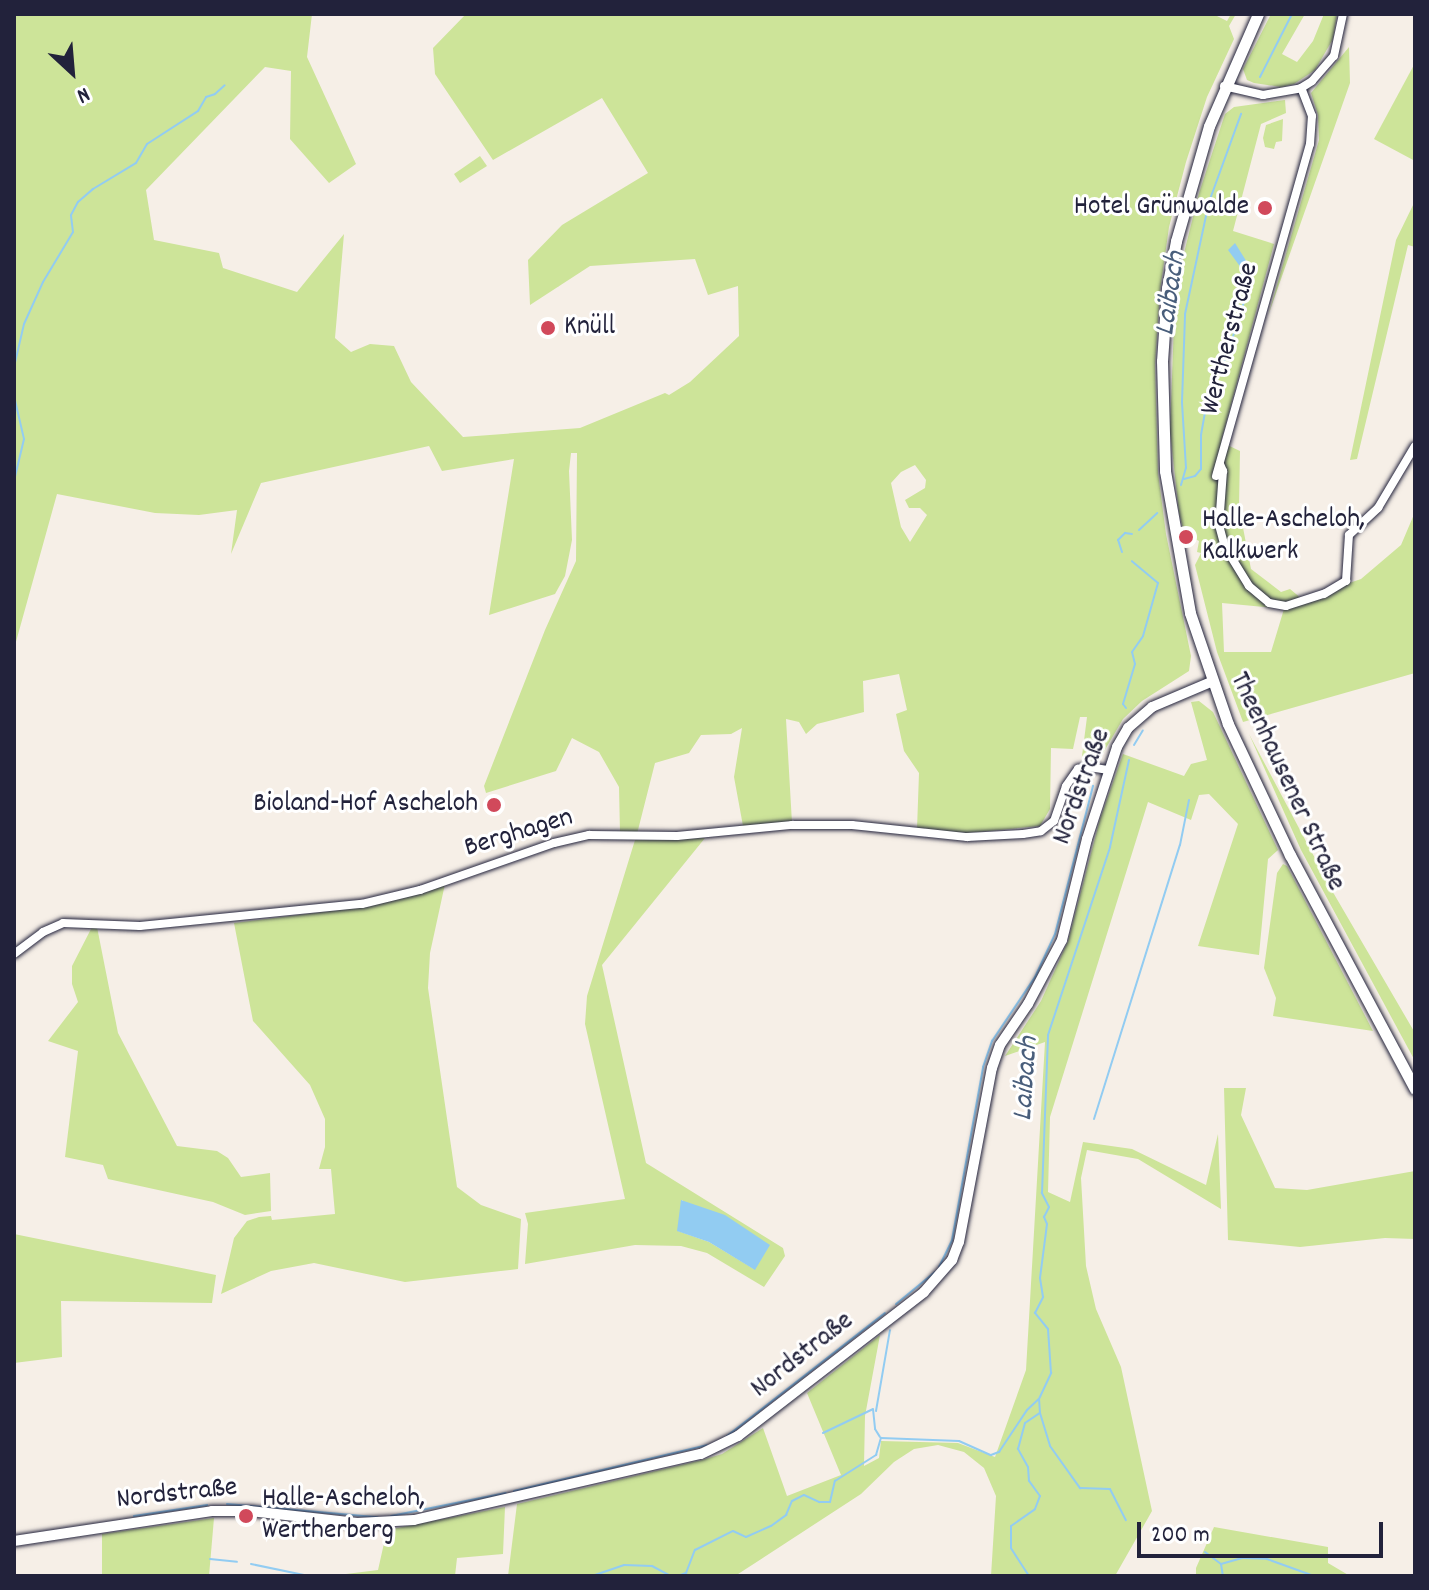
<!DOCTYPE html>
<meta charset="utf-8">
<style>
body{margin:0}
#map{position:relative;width:1429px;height:1590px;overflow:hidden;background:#f6efe7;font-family:Dekko,sans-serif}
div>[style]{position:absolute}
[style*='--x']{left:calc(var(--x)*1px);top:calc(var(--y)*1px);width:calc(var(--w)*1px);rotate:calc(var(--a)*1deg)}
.green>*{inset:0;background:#cde499}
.water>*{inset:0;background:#92ccf2}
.stream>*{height:2px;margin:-1px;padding:0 1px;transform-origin:1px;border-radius:1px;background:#92ccf2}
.roads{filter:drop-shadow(0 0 2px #22223b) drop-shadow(0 0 2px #22223b)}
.minor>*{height:8px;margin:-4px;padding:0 4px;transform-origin:4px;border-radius:4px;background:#fff}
.tertiary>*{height:10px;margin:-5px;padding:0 5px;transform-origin:5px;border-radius:5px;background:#fff}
.secondary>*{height:11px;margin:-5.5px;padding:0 5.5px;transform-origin:5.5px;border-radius:5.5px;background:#fff}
.dots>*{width:22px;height:22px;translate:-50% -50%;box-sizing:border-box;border:4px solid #fff;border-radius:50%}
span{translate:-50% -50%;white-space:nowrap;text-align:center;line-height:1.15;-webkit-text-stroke:6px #fff;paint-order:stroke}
.poi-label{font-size:28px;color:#22223b}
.right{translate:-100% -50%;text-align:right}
.left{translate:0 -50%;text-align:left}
.street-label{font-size:28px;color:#22223b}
.water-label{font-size:30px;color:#495e7b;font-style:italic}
.frame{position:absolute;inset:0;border:16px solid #22223b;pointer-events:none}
.north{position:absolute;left:32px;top:32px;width:80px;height:80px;-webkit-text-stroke:6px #fff;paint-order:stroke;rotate:154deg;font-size:22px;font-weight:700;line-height:32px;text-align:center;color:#22223b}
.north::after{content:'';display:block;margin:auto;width:28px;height:36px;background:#22223b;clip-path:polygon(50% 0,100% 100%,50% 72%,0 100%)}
.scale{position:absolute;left:1137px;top:1522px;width:246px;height:36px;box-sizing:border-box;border:4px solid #22223b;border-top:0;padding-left:10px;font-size:24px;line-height:28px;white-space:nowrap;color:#22223b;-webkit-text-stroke:6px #fff;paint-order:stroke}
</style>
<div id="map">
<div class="green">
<i style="clip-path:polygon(evenodd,14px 14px,312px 14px,307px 57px,356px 164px,329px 183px,290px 139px,291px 71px,265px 67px,146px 190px,154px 240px,219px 253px,223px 268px,297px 292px,344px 234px,335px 338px,351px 352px,370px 344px,394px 346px,411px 382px,463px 437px,580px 428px,665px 393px,669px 395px,690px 382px,739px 336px,738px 286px,708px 295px,695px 259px,590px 266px,530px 305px,528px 260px,562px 225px,648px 173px,602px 98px,493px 160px,435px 74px,433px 48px,466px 14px,1213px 14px,1227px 21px,1231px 14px,1236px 14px,1229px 26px,1234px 39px,1207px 97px,1186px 162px,1169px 227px,1160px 291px,1155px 365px,1158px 473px,1166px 534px,1191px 656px,1189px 671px,1142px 701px,1123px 719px,1099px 760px,1087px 761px,1082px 756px,1087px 717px,1080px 717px,1073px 749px,1051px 748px,1050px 809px,1040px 826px,968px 833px,917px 829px,919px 773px,904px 751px,896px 714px,907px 710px,899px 674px,863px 681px,864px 712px,817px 724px,806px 734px,799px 722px,786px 719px,792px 823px,743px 826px,734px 777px,742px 728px,731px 734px,701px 735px,689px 753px,655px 763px,637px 834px,620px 833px,619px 787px,599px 752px,572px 738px,556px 771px,486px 793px,484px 786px,545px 630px,576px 561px,577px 453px,571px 453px,569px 471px,572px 540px,565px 576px,555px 594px,489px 615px,514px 459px,442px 471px,429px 446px,261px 483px,231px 554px,237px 510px,199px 515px,155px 513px,57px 494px,14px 649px,14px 14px,915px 465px,926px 480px,925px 488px,905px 500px,909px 508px,920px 508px,927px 515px,910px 542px,901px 527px,891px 483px,901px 472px,915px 465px)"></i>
<i style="clip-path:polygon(1271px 14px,1305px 14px,1282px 54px,1297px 62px,1313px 41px,1324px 14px,1337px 14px,1333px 39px,1315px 70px,1294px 84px,1281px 87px,1254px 83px,1247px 80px,1243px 69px)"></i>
<i style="clip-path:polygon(1349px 47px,1350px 83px,1268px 316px,1319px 140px,1318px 115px,1311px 93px)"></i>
<i style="clip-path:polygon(1415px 63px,1415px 161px,1374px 139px)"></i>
<i style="clip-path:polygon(evenodd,1285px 100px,1286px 113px,1261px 124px,1233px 231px,1274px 244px,1221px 442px,1240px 451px,1239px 507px,1251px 569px,1281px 592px,1290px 589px,1302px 599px,1361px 579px,1401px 545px,1415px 512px,1415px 673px,1243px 722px,1217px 652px,1195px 565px,1201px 553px,1197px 552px,1199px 541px,1184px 533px,1179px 513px,1170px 431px,1174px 323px,1184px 253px,1199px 193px,1225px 114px,1234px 107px,1285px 100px,1222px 603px,1284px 609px,1271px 652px,1224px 652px,1222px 603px)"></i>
<i style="clip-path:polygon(1283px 119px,1282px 141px,1276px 142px,1274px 149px,1265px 147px,1263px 138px,1266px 125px)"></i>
<i style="clip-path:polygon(480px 156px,487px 166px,460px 183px,454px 174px)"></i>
<i style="clip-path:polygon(1415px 201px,1415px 247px,1408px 245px,1357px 459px,1350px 460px,1396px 240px)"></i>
<i style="clip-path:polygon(1199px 701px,1213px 712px,1278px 850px,1268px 859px,1259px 955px,1198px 946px,1238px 824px,1209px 794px,1199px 795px,1191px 820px,1148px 802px,1050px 1117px,1048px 1192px,1070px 1202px,1083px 1142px,1132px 1149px,1206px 1185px,1218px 1134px,1221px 1209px,1138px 1159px,1087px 1150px,1081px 1178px,1086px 1266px,1096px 1309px,1121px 1367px,1152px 1511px,1115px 1576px,991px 1576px,996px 1496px,984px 1468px,964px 1452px,938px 1445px,914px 1449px,894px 1462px,861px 1494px,735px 1576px,508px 1576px,517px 1504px,702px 1460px,722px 1454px,763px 1428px,787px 1496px,841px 1475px,807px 1393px,880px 1335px,865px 1416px,864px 1466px,879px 1458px,881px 1441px,958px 1443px,995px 1457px,1026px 1370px,1045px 1042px,1005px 1056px,1041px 1001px,1068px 941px,1100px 819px,1123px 754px,1184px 776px,1191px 764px,1207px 760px,1191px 702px)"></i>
<i style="clip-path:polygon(1249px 734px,1334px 894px,1415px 1033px,1415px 1061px,1301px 850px)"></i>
<i style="clip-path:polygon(evenodd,705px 838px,602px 965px,646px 1163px,783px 1248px,785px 1256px,764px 1287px,707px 1253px,681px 1246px,635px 1245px,525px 1264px,528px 1224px,525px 1213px,625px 1199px,585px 1024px,587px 996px,635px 840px,705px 838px,682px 1200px,754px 1269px,709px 1242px,678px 1231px,682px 1200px)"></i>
<i style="clip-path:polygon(1283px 864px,1287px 866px,1373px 1031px,1273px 1016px,1276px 998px,1264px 968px,1277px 873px)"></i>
<i style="clip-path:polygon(445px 884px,430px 953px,428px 988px,457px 1187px,481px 1205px,521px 1219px,518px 1269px,405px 1282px,314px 1263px,271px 1271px,221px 1294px,234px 1238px,247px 1221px,259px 1217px,271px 1216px,272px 1220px,335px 1214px,331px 1169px,319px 1169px,325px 1147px,325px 1119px,310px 1085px,253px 1021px,234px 923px,362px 907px)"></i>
<i style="clip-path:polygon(92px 927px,97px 927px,118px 1033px,177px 1146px,217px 1151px,228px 1158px,241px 1177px,270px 1173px,271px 1211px,245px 1215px,213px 1202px,108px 1179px,103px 1165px,65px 1157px,78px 1051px,48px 1041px,78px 1002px,72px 984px,72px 966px)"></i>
<i style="clip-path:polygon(1224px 1088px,1246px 1088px,1241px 1115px,1275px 1188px,1307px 1190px,1415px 1171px,1415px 1239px,1385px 1238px,1300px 1247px,1228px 1240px)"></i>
<i style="clip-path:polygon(14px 1234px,216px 1275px,212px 1303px,61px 1301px,62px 1357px,14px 1363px)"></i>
<i style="clip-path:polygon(505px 1507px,503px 1554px,457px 1558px,455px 1576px,330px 1576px,378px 1570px,387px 1530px)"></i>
<i style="clip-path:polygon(214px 1518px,209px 1576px,102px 1574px,102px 1534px)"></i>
<i style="clip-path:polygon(1214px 1527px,1328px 1547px,1328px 1563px,1350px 1576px,1196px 1576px,1196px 1568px)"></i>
</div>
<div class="water">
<i style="clip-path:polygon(1235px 243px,1250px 267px,1244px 289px,1239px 265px,1228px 250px)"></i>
<i style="clip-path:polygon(681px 1200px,725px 1215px,770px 1245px,755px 1270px,709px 1242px,677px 1231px)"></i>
</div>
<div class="stream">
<i style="--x:1260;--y:77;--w:71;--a:-63.1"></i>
<i style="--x:14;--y:367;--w:44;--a:-76.9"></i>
<i style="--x:24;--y:324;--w:46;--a:-65.7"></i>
<i style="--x:43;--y:282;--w:58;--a:-59"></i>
<i style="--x:73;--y:232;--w:17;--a:-97"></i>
<i style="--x:71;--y:215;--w:15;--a:-62"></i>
<i style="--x:78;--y:202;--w:20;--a:-41"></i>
<i style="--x:93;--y:189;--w:50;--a:-31.2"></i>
<i style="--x:136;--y:163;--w:22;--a:-60"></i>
<i style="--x:147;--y:144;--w:61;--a:-32.9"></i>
<i style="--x:198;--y:111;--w:16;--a:-60"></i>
<i style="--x:206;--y:97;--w:9;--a:-18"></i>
<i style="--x:215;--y:94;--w:13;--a:-42"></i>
<i style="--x:14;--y:396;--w:44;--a:76.9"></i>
<i style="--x:24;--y:439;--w:43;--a:103.4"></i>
<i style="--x:1209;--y:399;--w:54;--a:-68.2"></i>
<i style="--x:1229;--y:349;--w:49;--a:-72.3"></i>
<i style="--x:1244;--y:302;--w:15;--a:-86"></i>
<i style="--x:1184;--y:479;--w:11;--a:-15"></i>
<i style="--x:1195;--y:476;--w:9;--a:-49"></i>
<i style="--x:1201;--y:469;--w:34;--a:-90"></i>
<i style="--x:1201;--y:435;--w:29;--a:-80"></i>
<i style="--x:1181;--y:485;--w:18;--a:-74"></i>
<i style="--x:1186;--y:468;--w:66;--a:-93.5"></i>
<i style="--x:1182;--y:402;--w:88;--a:-88"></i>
<i style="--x:1185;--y:314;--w:115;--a:-77.9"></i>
<i style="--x:1209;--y:202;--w:94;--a:-70"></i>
<i style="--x:1139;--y:530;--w:25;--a:-43"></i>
<i style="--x:1122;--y:552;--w:13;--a:-108"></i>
<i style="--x:1118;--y:540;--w:10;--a:-45"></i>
<i style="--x:1125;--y:533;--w:7;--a:8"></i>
<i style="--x:1126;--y:708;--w:5;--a:-127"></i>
<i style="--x:1123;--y:704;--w:42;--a:-73.3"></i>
<i style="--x:1135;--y:664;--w:12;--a:-104"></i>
<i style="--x:1132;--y:652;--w:19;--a:-55"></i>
<i style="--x:1143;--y:636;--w:55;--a:-74.2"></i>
<i style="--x:1158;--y:583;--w:34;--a:-140"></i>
<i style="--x:1134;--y:745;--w:17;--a:-59"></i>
<i style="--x:1094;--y:1119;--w:287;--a:-72.6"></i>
<i style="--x:1180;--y:845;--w:46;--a:-78.7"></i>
<i style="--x:939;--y:1267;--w:30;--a:-64"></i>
<i style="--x:952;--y:1240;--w:176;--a:-79.8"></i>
<i style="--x:983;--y:1067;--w:28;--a:-71"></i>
<i style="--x:992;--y:1041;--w:77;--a:-56.1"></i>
<i style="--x:1035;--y:977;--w:47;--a:-65.1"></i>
<i style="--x:1055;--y:934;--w:153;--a:-75.6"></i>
<i style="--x:896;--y:1304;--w:50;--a:-39.4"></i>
<i style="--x:876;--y:1411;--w:82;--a:-80.2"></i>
<i style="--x:1040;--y:1413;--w:34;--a:73"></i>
<i style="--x:1050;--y:1446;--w:52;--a:54.5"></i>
<i style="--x:1080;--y:1488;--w:30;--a:2"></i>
<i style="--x:1110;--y:1489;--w:35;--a:63"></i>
<i style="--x:823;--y:1433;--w:55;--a:-25.6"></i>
<i style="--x:873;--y:1409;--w:20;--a:84"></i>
<i style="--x:875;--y:1429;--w:9;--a:58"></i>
<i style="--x:727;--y:1436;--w:200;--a:-37.9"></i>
<i style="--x:514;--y:1491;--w:198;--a:-13.4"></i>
<i style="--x:227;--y:1504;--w:151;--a:5"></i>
<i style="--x:134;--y:1516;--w:74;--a:-8.6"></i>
<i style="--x:391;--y:1516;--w:117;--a:-11.3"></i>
<i style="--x:1205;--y:1552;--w:20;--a:37"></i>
<i style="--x:1221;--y:1564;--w:12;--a:81"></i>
<i style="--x:210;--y:1559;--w:27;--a:6"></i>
<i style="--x:251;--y:1564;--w:59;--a:11.7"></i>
<i style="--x:1221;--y:1564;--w:22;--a:-16"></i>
<i style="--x:1242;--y:1558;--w:25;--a:2"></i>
<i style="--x:1267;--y:1559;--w:50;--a:19.9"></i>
<i style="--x:592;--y:1576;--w:34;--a:-19"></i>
<i style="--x:624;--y:1565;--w:28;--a:2"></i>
<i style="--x:652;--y:1566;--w:21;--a:28"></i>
<i style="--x:678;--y:1576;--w:9;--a:-21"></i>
<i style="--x:686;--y:1573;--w:25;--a:-69"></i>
<i style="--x:695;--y:1550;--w:42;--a:-26.6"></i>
<i style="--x:733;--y:1531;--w:14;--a:25"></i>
<i style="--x:746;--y:1537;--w:27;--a:-24"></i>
<i style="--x:771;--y:1526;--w:19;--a:-36"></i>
<i style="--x:786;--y:1515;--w:15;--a:-67"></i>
<i style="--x:792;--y:1501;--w:13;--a:-27"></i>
<i style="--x:804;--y:1495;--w:17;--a:25"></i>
<i style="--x:819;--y:1502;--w:11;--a:0"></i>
<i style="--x:830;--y:1502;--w:22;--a:-77"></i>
<i style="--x:835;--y:1481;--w:49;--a:-32.4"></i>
<i style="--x:876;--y:1455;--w:18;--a:-74"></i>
<i style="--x:881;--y:1438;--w:78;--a:2.2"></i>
<i style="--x:959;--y:1441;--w:35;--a:24"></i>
<i style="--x:991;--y:1455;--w:9;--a:-21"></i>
<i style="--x:999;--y:1452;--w:50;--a:-56.3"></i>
<i style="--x:1027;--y:1410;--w:16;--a:-43"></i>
<i style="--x:1039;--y:1399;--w:29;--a:-65"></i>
<i style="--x:1051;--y:1373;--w:44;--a:-93.9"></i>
<i style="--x:1048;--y:1329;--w:21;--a:-129"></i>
<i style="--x:1035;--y:1313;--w:18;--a:-63"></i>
<i style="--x:1043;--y:1297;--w:19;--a:-99"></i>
<i style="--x:1040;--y:1278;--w:54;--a:-82.6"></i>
<i style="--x:1047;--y:1224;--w:8;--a:-113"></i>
<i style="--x:1044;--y:1217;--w:11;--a:-63"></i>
<i style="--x:1049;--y:1207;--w:16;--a:-117"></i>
<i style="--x:1042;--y:1193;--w:158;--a:-87.8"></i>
<i style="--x:1048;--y:1035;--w:198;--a:-71.7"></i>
<i style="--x:1110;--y:847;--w:89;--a:-77.7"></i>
<i style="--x:1029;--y:1576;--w:33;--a:-123"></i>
<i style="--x:1011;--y:1548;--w:22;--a:-90"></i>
<i style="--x:1011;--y:1526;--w:29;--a:-35"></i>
<i style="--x:1035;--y:1509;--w:14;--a:-69"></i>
<i style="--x:1040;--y:1496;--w:19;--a:-126"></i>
<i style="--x:1029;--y:1481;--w:14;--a:-94"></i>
<i style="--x:1028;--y:1467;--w:21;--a:-119"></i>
<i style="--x:1018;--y:1449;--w:27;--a:-75"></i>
<i style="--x:1025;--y:1423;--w:18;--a:-34"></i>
<i style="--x:1040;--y:1413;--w:13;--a:-94"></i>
</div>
<div class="roads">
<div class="minor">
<i style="--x:1224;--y:86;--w:40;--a:13"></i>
<i style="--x:1263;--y:95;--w:39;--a:-10"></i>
<i style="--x:1301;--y:88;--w:13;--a:-32"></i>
<i style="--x:1312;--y:81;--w:33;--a:-49"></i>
<i style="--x:1334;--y:56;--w:43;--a:-77.9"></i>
<i style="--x:1220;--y:464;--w:8;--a:67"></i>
<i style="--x:1223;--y:471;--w:54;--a:94.2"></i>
<i style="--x:1219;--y:525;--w:23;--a:75"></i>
<i style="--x:1225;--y:547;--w:46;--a:58.4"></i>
<i style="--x:1249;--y:586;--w:26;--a:40"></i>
<i style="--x:1269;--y:603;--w:17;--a:10"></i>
<i style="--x:1286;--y:606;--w:40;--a:-18"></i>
<i style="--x:1324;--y:594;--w:26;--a:-31"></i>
<i style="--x:1346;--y:581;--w:46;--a:-86.3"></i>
<i style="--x:1349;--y:535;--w:40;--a:-43"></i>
<i style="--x:1378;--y:508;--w:72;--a:-59.2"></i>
<i style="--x:1216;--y:476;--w:345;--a:-74.2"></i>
<i style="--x:1310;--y:144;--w:28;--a:-86"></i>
<i style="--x:1312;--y:116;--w:30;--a:-111"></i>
<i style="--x:14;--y:954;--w:36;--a:-37"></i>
<i style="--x:43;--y:932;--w:22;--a:-24"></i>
<i style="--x:63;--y:923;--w:77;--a:2.2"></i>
<i style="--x:140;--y:926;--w:223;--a:-5.7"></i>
<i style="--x:362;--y:904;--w:60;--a:-13.6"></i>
<i style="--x:420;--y:890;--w:142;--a:-19.3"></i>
<i style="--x:554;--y:843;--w:36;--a:-13"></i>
<i style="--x:589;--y:835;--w:88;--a:0.7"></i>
<i style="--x:677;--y:836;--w:116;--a:-5.5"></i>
<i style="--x:792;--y:825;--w:60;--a:0"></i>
<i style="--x:852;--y:825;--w:116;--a:6"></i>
<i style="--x:967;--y:837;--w:56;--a:-3.1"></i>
<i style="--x:1023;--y:834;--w:18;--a:-9"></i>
<i style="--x:1041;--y:831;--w:16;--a:-38"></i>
<i style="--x:1054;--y:821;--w:37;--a:-71"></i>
<i style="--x:1066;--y:786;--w:21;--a:-55"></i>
<i style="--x:1078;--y:769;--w:11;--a:-10"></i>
<i style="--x:1089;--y:767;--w:20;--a:9"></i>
</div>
<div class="tertiary">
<i style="--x:14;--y:1541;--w:200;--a:-8.6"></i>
<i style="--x:212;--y:1511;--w:38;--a:0"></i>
<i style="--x:250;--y:1511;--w:108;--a:6.4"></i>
<i style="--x:357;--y:1523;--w:57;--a:-3"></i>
<i style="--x:414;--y:1520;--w:294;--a:-13"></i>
<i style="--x:701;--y:1454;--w:41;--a:-25.9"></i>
<i style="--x:738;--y:1436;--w:235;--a:-37.7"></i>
<i style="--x:924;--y:1292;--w:43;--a:-48.8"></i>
<i style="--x:952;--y:1260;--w:19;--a:-69"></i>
<i style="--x:959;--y:1242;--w:177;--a:-79.3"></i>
<i style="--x:992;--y:1068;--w:24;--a:-71"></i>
<i style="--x:1000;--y:1045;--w:50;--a:-55.7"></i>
<i style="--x:1028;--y:1004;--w:72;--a:-62"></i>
<i style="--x:1062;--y:940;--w:104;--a:-76.1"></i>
<i style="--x:1087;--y:839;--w:97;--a:-71.9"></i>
<i style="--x:1117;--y:747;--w:22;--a:-60"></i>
<i style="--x:1128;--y:728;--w:32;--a:-41"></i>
<i style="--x:1152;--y:707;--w:64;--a:-23"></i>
</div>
<div class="secondary">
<i style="--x:1258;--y:14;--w:122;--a:113.6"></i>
<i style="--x:1209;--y:126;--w:120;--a:106"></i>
<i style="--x:1176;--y:241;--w:48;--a:100.8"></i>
<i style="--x:1167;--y:288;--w:73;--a:93.9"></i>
<i style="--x:1162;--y:361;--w:110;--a:88.4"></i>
<i style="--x:1165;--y:471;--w:144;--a:80"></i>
<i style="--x:1190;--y:613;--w:117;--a:71.1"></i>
<i style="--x:1228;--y:724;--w:145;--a:64.7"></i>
<i style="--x:1290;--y:855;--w:265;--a:61.9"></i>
</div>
</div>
<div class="dots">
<i style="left:1265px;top:208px;background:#d1495b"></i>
<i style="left:548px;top:328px;background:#d1495b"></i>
<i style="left:1186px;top:537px;background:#d1495b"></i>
<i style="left:494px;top:805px;background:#d1495b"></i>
<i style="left:246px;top:1516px;background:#d1495b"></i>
</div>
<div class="poi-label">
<span class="right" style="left:1249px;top:208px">Hotel Grünwalde</span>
<span class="left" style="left:564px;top:328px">Knüll</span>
<span class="left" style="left:1202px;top:537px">Halle-Ascheloh,<br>Kalkwerk</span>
<span class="right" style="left:478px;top:805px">Bioland-Hof Ascheloh</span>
<span class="left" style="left:262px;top:1516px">Halle-Ascheloh,<br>Wertherberg</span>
</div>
<div class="street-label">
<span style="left:1231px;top:339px;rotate:-75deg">Wertherstraße</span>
<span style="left:1286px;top:782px;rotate:65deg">Theenhausener Straße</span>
<span style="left:1083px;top:787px;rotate:-70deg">Nordstraße</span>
<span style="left:519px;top:834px;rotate:-17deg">Berghagen</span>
<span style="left:803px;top:1356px;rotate:-38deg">Nordstraße</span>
<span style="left:177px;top:1495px;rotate:-6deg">Nordstraße</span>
</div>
<div class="water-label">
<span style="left:1173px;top:294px;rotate:-82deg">Laibach</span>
<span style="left:1028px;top:1079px;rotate:-86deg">Laibach</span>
</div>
<div class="frame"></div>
<div class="north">N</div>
<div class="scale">200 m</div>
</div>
